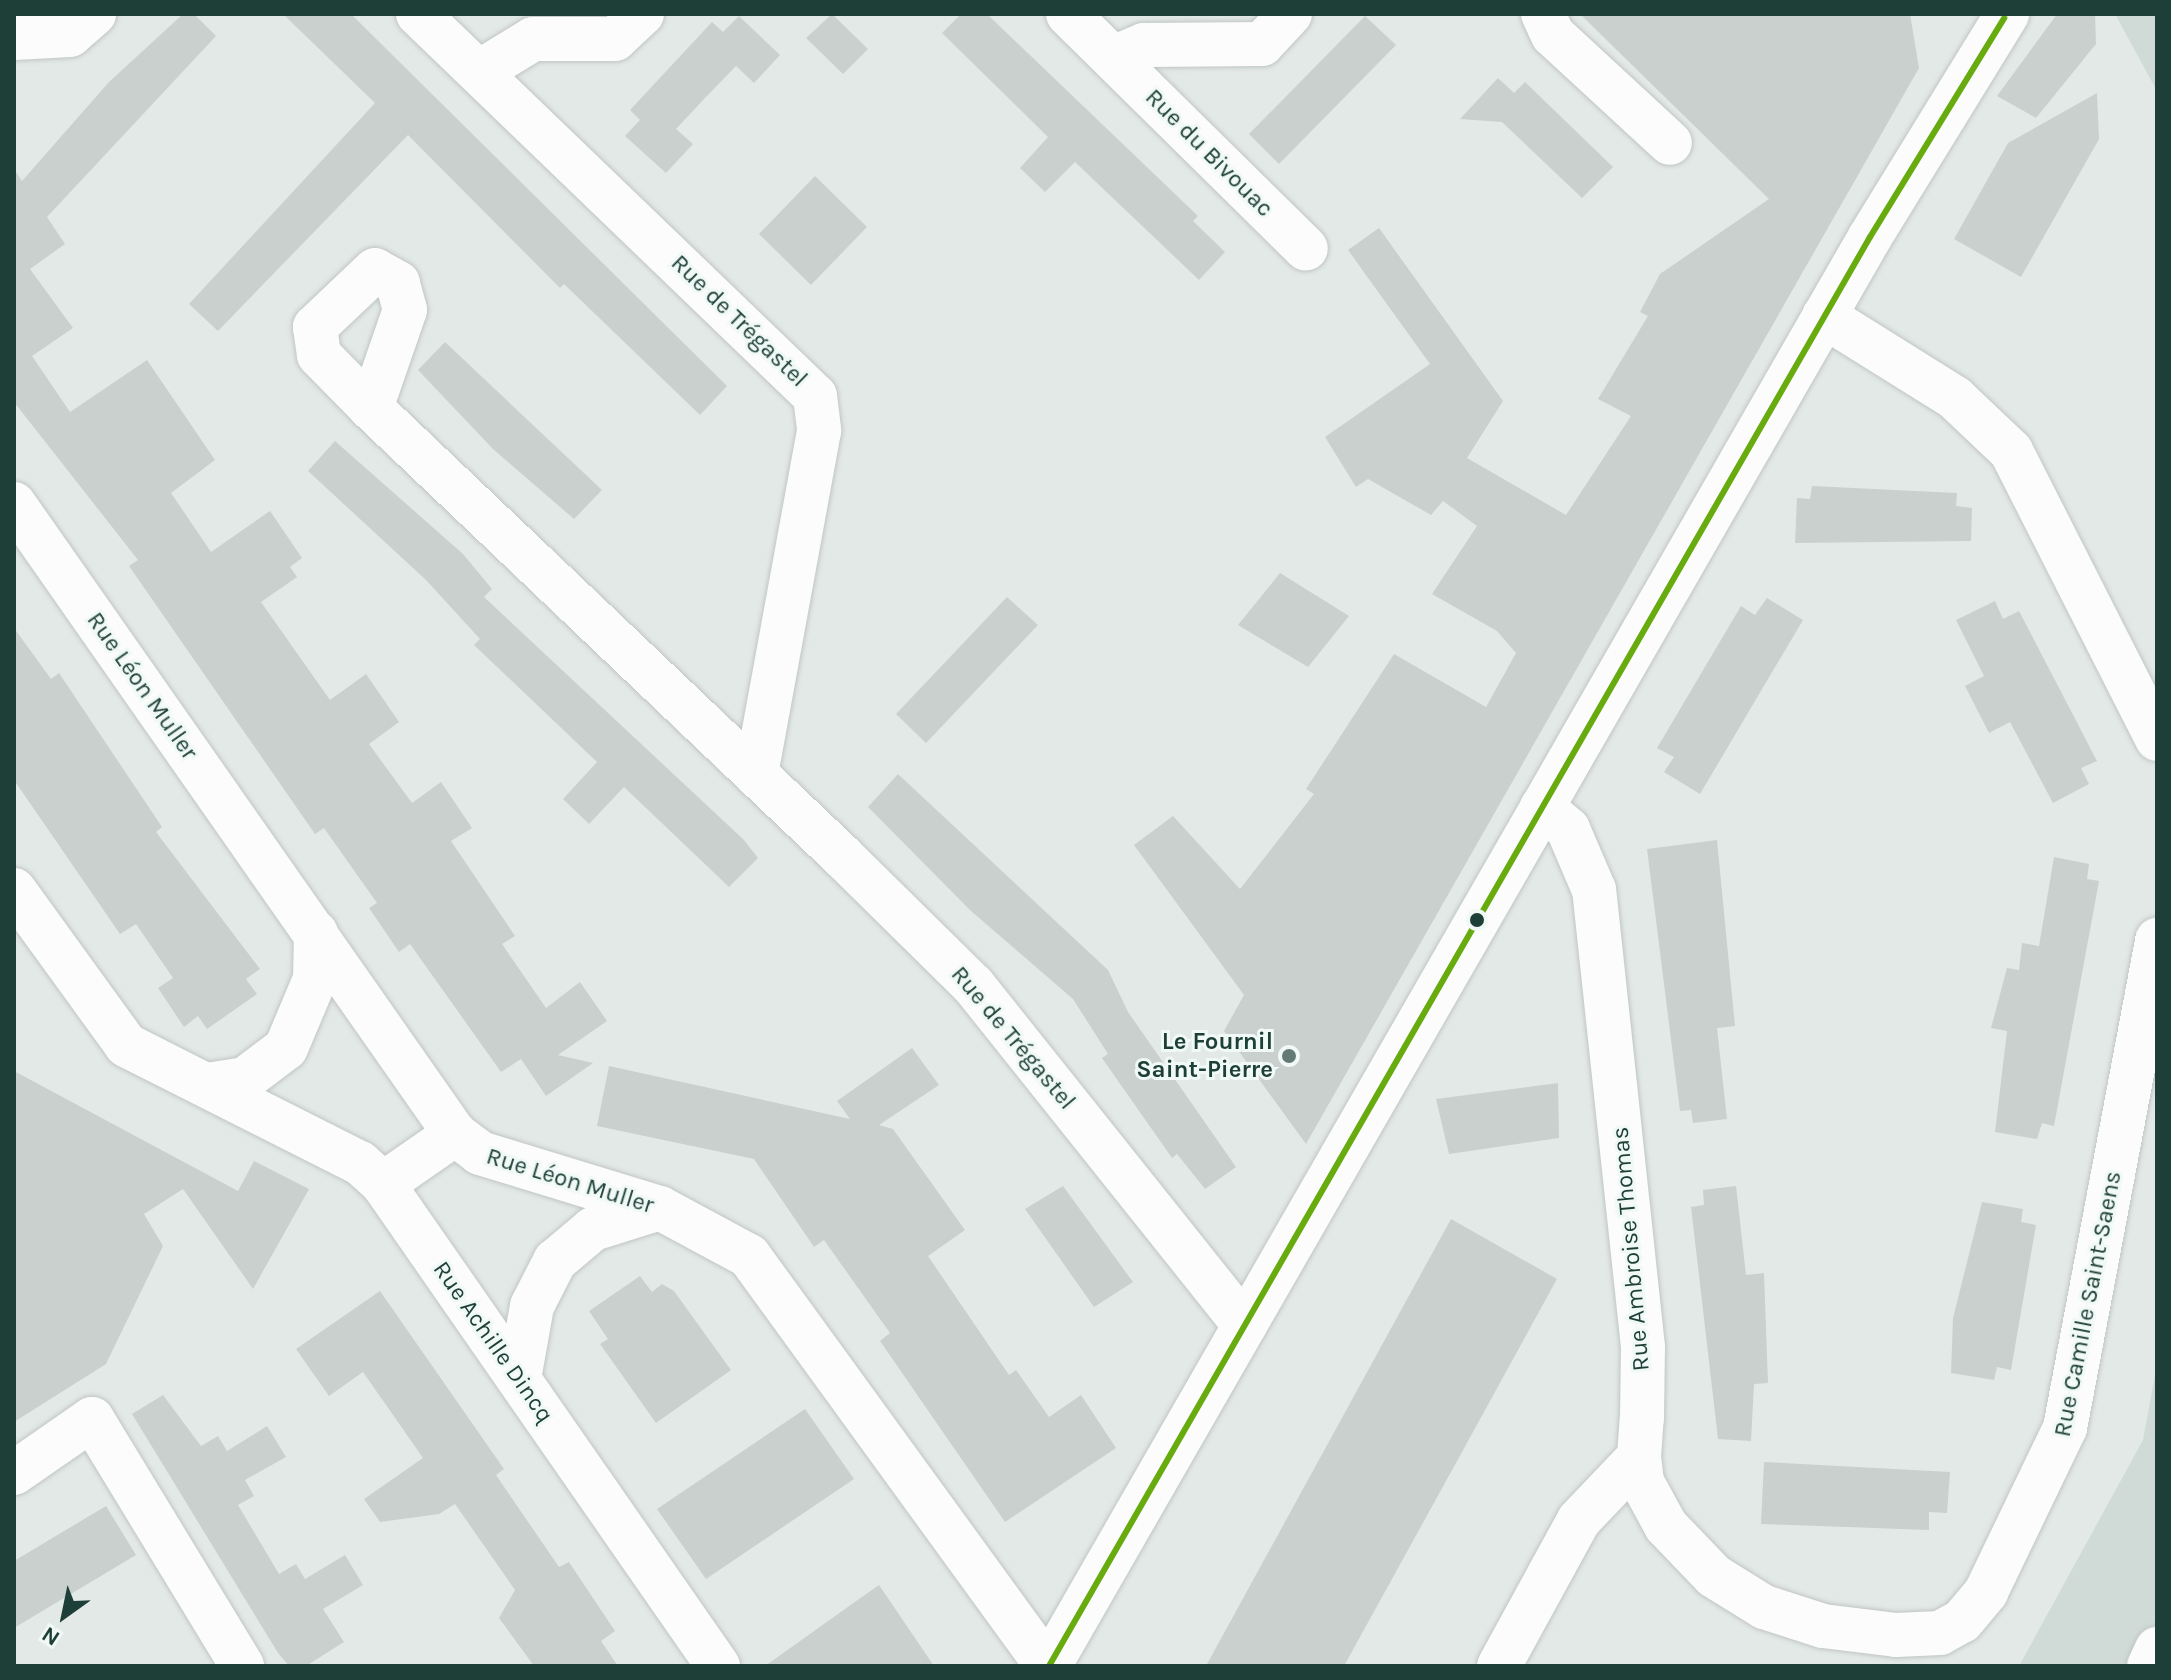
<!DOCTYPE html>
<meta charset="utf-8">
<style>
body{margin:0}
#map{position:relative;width:2171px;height:1680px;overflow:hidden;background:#e3e9e7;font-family:Karla,sans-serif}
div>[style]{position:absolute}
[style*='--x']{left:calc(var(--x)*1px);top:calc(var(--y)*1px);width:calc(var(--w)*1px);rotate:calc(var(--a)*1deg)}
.built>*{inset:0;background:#d0dbd7}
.building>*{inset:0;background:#cad0ce}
.roads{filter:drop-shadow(0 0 2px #c0c6c4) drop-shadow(0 0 2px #c0c6c4)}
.minor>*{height:44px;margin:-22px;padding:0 22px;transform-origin:22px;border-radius:22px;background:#fbfcfb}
.bus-1>*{height:6px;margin:-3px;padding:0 3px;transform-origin:3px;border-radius:3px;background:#68ab0e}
.dots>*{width:22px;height:22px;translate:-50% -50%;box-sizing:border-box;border:4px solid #f0f9f5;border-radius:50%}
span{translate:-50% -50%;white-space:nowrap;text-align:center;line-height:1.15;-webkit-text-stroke:6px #f0f9f5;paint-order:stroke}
.street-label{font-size:24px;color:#1e3f38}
.poi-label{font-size:24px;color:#1e3f38;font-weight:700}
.right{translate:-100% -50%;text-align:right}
.frame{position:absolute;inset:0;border:16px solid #1e3f38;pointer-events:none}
.north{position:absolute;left:24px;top:1576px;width:80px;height:80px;-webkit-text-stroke:6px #f0f9f5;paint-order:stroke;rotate:213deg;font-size:22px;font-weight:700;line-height:32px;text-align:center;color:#1e3f38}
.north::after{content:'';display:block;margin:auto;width:28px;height:36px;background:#1e3f38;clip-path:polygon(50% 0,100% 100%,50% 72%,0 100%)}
</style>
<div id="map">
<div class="built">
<i style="clip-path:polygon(2115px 14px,2157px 14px,2157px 91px)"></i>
<i style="clip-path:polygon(2157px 1364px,2157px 1666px,2019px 1666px,2143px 1440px)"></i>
</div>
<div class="building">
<i style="clip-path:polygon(183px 14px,194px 14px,216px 36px,47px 217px,65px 244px,30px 269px,73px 328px,32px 356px,70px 412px,147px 360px,215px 460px,171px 493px,211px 552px,270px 511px,302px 558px,290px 567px,297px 577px,261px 602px,330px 700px,366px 674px,399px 722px,369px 744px,412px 803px,441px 782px,472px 828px,451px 841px,515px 936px,502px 944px,546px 1008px,580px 982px,607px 1021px,558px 1055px,593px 1063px,546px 1096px,521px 1059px,501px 1072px,410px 944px,399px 952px,369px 908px,377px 903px,324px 828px,315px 834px,129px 566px,138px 560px,14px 402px,14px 169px,22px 181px,109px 82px)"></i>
<i style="clip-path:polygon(283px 14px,351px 14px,727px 386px,700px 415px,564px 284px,560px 288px,408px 135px,218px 331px,189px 304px,375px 103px)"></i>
<i style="clip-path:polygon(832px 14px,868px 49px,843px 74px,806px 38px)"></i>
<i style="clip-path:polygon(961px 14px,987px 14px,1198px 216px,1193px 221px,1225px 252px,1199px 280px,1075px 162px,1045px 192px,1020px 168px,1048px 137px,942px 33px)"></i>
<i style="clip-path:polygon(1580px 14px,1910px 14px,1919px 68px,1306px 1144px,1224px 1031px,1244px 995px,1134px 845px,1173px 816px,1240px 889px,1314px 794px,1306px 789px,1394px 654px,1486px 707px,1516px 653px,1497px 631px,1432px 594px,1477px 526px,1443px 501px,1431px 515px,1368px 479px,1356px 487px,1325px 437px,1430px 364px,1348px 250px,1379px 228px,1503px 401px,1467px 458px,1566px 515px,1631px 416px,1598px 399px,1648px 316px,1640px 312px,1660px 274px,1769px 199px)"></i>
<i style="clip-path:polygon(2057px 14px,2095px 14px,2096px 44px,2036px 118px,1997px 96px)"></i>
<i style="clip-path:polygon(739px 16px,780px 55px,754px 83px,736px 66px,705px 98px,676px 129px,693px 144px,666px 173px,625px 136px,640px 120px,630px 110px,712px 22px,723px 32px)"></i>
<i style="clip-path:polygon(1365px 16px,1396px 45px,1279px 164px,1249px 134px)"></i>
<i style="clip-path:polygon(1498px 78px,1514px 93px,1525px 82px,1613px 167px,1582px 198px,1502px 122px,1460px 119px)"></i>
<i style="clip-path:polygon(2097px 93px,2099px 139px,2021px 277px,1954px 239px,2008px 143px)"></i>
<i style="clip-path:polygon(815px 176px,867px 227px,811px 285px,759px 234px)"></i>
<i style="clip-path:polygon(445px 342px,602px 490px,574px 519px,493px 449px,418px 370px)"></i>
<i style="clip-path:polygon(335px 441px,463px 554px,492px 589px,484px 597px,744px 840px,758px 858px,729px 887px,624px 787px,589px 824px,563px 799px,597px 762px,474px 645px,480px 639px,426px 580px,308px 471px)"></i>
<i style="clip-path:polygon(1812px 486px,1957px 493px,1956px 506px,1972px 508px,1971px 541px,1795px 543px,1797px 498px,1810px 499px)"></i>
<i style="clip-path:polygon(1280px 573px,1349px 616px,1308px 667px,1238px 625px)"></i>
<i style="clip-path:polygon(1007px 597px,1038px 625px,926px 743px,896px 714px)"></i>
<i style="clip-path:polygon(1767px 598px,1803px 620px,1700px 794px,1664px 772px,1674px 757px,1657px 748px,1741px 606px,1755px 615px)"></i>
<i style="clip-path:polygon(1995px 601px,2003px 619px,2019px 611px,2097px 761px,2081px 768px,2089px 784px,2053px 803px,2010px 722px,1989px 733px,1965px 686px,1984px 676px,1956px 620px)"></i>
<i style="clip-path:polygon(14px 628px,51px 679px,59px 673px,162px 827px,156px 832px,260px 969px,246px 979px,257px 994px,207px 1029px,198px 1016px,184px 1027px,158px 988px,173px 978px,136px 924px,120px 934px,14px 780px)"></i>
<i style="clip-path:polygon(898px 774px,1108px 970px,1128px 1012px,1236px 1167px,1205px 1189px,1177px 1154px,1172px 1158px,1102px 1058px,1108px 1054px,1073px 999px,971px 911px,868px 807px)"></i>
<i style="clip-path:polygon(1717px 840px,1735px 1026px,1717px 1028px,1727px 1119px,1693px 1123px,1691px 1110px,1680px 1111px,1647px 849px)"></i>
<i style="clip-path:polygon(2054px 857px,2089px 864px,2087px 879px,2099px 881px,2054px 1126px,2042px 1123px,2037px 1139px,1995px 1132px,2007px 1031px,1991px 1028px,2007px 968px,2019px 970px,2022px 943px,2039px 946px)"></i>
<i style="clip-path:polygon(912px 1048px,939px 1085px,879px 1125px,893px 1129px,965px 1230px,928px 1256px,1009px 1375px,1016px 1370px,1049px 1417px,1081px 1395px,1116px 1448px,1005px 1522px,880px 1341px,890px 1333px,824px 1240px,814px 1247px,754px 1159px,597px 1126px,609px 1066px,850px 1119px,837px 1101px)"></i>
<i style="clip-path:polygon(14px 1071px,238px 1191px,254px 1161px,309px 1189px,253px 1289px,183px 1189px,144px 1214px,163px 1246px,106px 1364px,14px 1422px)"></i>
<i style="clip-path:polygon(1558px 1083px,1559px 1138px,1449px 1154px,1436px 1099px)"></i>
<i style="clip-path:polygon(1063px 1186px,1133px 1282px,1094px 1307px,1025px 1209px)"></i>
<i style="clip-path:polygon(1736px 1186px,1746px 1275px,1764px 1273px,1768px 1383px,1754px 1384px,1751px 1441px,1718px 1439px,1691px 1207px,1704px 1205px,1703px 1190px)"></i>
<i style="clip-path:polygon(1982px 1202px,2023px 1209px,2021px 1222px,2036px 1225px,2011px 1370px,1997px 1367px,1994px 1380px,1951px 1373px,1953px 1318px)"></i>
<i style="clip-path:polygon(1451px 1219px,1557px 1279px,1462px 1452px,1344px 1666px,1206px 1666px)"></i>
<i style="clip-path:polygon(640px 1276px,652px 1292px,662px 1284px,674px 1291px,731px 1370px,656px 1423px,600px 1344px,608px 1339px,589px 1311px)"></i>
<i style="clip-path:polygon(380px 1291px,504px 1469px,496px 1475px,559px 1567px,569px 1562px,615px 1631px,601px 1641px,618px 1666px,534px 1666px,499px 1618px,515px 1590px,455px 1504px,439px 1514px,380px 1522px,364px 1499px,423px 1458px,363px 1372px,329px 1396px,296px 1349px)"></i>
<i style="clip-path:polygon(163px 1395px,201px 1446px,218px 1436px,227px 1451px,267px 1426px,286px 1457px,245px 1480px,254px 1496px,238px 1505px,279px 1574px,296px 1564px,305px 1579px,345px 1555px,363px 1585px,323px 1609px,344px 1642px,306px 1666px,289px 1666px,278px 1653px,132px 1414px)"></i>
<i style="clip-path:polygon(805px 1409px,854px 1479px,706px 1579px,657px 1509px)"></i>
<i style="clip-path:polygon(1764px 1462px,1950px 1472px,1947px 1513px,1929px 1512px,1929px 1530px,1761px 1524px)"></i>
<i style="clip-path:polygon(106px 1506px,136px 1555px,14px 1628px,14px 1561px)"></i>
<i style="clip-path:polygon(879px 1585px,934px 1666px,765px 1666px,852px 1604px)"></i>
</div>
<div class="roads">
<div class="minor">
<i style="--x:418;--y:14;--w:551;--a:43.9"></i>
<i style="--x:815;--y:396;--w:35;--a:83"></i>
<i style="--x:819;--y:431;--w:349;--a:100.4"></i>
<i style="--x:1068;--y:14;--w:334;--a:44.6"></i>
<i style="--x:1543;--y:14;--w:23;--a:65"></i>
<i style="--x:1553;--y:35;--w:159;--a:42.7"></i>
<i style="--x:14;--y:38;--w:56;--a:-3.1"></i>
<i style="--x:70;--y:35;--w:32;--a:-41"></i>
<i style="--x:1113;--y:58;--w:34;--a:-23"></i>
<i style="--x:1144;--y:45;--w:118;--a:-0.5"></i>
<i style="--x:1262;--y:44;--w:41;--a:-47"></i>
<i style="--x:479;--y:72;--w:63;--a:-31.4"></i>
<i style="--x:533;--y:39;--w:82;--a:0"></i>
<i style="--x:615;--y:39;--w:37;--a:-43"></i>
<i style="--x:1824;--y:316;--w:155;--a:32"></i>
<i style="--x:1955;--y:398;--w:77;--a:43.4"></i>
<i style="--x:2011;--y:451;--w:323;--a:63.1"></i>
<i style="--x:371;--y:408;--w:104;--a:-70.9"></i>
<i style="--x:405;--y:310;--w:28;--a:-105"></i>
<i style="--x:398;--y:283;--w:26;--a:-151"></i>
<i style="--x:375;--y:270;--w:83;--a:136.5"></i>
<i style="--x:315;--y:327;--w:28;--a:82"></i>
<i style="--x:319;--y:355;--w:74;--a:45.5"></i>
<i style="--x:371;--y:408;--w:650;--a:43.57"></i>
<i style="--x:842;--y:856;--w:184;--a:44.6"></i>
<i style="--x:973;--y:985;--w:435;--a:51.4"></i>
<i style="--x:14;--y:504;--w:769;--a:55.01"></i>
<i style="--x:455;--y:1134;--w:31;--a:37"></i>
<i style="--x:480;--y:1153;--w:188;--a:17"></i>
<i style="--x:660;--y:1208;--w:101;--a:28.3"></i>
<i style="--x:749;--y:1256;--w:507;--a:53.99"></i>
<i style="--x:14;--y:890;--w:191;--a:54.1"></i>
<i style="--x:126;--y:1045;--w:262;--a:26.8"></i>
<i style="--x:360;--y:1163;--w:31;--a:42"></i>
<i style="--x:383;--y:1184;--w:587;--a:55.2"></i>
<i style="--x:207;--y:1085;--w:38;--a:-9"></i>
<i style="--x:245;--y:1079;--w:51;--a:-37.1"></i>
<i style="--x:286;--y:1048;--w:75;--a:-67.2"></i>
<i style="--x:315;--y:979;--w:46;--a:-88.8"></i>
<i style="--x:383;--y:1184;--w:88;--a:-34.8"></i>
<i style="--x:519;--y:1379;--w:74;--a:-79.9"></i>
<i style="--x:532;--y:1306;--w:51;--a:-62.9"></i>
<i style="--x:555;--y:1261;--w:50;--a:-40.1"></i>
<i style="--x:593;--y:1229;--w:70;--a:-17.4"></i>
<i style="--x:1639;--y:1457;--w:25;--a:83"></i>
<i style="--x:1642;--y:1482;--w:50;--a:61.4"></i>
<i style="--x:1666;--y:1526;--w:69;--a:46.2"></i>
<i style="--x:1714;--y:1576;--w:59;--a:31.8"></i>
<i style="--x:1764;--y:1607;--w:62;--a:17.9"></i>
<i style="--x:1823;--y:1626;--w:74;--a:7"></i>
<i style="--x:1896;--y:1635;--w:44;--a:-2.6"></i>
<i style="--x:1940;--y:1633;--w:25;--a:-29"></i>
<i style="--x:1962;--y:1621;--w:38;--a:-50"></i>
<i style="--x:1986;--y:1592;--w:182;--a:-64.3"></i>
<i style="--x:2065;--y:1428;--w:497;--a:-79.3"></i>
<i style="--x:14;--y:1473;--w:95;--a:-34.7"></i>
<i style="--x:92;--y:1419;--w:289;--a:58.7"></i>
<i style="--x:1049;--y:1666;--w:1648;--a:-60.12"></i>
<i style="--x:1870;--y:237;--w:262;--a:-58.4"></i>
<i style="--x:1499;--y:1666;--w:166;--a:-61.3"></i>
<i style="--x:1579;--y:1520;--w:87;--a:-46.4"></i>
<i style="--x:1639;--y:1457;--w:39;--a:-86"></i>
<i style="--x:1642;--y:1418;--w:71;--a:-89.2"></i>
<i style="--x:1643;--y:1347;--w:460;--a:-96.1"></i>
<i style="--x:1594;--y:890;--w:66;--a:-113.1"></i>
<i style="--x:1568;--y:829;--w:34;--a:-140"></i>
<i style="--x:2149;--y:1666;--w:19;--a:-65"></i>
</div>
</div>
<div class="bus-1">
<i style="--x:1049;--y:1666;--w:1648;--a:-60.12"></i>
<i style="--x:1870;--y:237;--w:257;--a:-58.5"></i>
</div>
<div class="dots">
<i style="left:1477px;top:920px;background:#1e3f38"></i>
<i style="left:1289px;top:1056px;background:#637a75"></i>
</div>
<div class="street-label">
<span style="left:1209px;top:153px;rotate:45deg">Rue du Bivouac</span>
<span style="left:739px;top:321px;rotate:44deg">Rue de Trégastel</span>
<span style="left:142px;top:686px;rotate:55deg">Rue Léon Muller</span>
<span style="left:1013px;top:1038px;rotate:50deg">Rue de Trégastel</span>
<span style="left:570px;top:1181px;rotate:17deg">Rue Léon Muller</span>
<span style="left:1631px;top:1249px;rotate:-95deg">Rue Ambroise Thomas</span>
<span style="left:2088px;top:1304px;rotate:-79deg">Rue Camille Saint-Saens</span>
<span style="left:493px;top:1342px;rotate:55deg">Rue Achille Dincq</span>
</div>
<div class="poi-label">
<span class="right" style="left:1273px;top:1056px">Le Fournil<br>Saint-Pierre</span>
</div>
<div class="frame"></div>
<div class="north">N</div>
</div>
